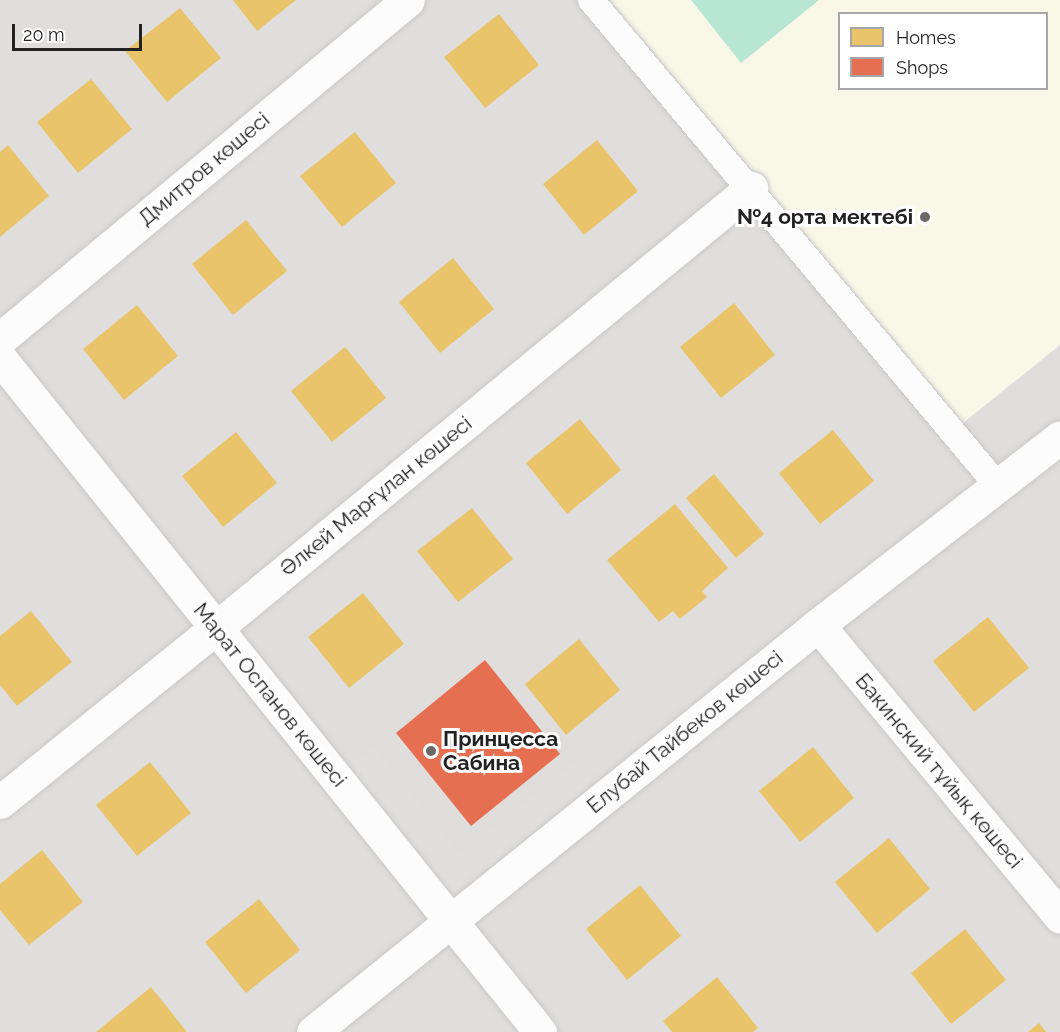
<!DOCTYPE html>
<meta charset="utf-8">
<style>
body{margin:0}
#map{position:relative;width:1060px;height:1032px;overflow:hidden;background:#f0eeeb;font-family:Raleway,sans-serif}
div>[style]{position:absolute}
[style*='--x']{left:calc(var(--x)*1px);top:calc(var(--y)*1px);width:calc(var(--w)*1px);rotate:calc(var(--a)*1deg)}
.residential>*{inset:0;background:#dfdedc}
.education>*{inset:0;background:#f8f7e8}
.pitch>*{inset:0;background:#b7e6d2}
.parking>*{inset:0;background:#e0dfde}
.homes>*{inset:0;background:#e9c46a}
.shops>*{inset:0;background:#e76f51}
.roads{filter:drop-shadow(0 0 2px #c9c8c7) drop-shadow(0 0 2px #c9c8c7)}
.service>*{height:26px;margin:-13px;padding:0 13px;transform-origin:13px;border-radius:13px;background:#fdfcfc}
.minor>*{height:33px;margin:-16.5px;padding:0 16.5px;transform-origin:16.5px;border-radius:16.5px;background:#fdfcfc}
.tertiary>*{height:33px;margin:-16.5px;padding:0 16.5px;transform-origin:16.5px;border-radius:16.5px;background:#fdfcfc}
.dots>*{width:16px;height:16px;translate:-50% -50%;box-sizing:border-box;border:3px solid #fff;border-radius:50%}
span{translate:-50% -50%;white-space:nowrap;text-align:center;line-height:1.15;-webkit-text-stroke:6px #fff;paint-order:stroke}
.street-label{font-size:21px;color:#222}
.poi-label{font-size:21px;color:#222;font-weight:700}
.right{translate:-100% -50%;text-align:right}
.left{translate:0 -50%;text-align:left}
.legend{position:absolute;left:838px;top:12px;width:210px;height:78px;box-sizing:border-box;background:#fff;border:2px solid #a7a7a7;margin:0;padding:8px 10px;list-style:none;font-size:18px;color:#222}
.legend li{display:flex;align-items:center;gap:12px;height:30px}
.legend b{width:30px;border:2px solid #a7a7a7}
.scale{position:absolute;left:12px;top:24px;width:130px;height:27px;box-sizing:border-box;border:3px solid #222;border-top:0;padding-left:8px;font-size:18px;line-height:21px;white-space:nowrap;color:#222;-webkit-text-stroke:4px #fff;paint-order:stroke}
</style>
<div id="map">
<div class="residential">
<i style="clip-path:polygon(evenodd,0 0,1060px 0,1060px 1032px,0 1032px,0 0,840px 14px,1046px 14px,1046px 88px,840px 88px,840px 14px)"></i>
</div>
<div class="education">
<i style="clip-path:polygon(evenodd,609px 0,1060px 0,1060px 345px,963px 423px,609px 0,840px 14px,1046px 14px,1046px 88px,840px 88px,840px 14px)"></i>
</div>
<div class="pitch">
<i style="clip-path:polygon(691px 0,819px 0,741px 63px)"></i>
</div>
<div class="parking">
<i style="clip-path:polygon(374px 747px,460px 854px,578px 760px,595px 783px,451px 898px,347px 768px)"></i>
</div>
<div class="homes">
<i style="clip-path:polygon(233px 0,296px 0,257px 31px)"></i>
<i style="clip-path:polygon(180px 8px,221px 58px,167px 102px,125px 51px)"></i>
<i style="clip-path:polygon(499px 14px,539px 65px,485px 108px,444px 57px)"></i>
<i style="clip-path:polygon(91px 79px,132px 129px,78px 173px,37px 122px)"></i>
<i style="clip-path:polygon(355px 132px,396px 183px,342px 227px,300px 176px)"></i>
<i style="clip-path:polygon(597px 140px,638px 191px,584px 235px,543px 184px)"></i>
<i style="clip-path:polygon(8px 145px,49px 196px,0 237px,0 152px)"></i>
<i style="clip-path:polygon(246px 220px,287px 271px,233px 315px,192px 264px)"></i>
<i style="clip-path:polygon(453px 258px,494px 309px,440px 353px,399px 302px)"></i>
<i style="clip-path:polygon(734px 303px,775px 355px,721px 398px,680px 347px)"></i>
<i style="clip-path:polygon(137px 305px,178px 356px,124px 400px,83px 349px)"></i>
<i style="clip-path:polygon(345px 347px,386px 398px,332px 442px,291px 391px)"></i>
<i style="clip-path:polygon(580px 419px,621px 470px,567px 514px,526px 463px)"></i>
<i style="clip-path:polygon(833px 430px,874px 481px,820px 524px,779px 473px)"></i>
<i style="clip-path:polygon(236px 432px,277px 483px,223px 527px,182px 476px)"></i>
<i style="clip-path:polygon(714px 474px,764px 534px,736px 558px,686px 498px)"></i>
<i style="clip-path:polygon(675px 504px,728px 568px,702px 591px,707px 597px,680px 619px,673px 611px,659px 622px,607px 560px)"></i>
<i style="clip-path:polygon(472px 508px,513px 559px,458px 602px,417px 551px)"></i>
<i style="clip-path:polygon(363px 593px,404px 644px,349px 688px,308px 637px)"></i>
<i style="clip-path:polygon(31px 611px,72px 662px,17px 706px,0 685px,0 636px)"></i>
<i style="clip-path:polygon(988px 617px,1029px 668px,974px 712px,933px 661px)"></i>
<i style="clip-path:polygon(579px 639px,620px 690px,566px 735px,525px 684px)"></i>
<i style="clip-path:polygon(813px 747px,854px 798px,800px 842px,759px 791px)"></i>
<i style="clip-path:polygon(150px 762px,191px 813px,137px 856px,96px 805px)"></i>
<i style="clip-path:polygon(889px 838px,930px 889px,877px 933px,835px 882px)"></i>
<i style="clip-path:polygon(42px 850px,83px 902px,29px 945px,0 910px,0 884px)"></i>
<i style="clip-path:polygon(640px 885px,681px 936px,627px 980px,586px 929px)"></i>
<i style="clip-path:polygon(259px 899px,300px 950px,246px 993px,205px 942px)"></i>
<i style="clip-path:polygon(965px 929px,1006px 980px,951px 1024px,911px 973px)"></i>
<i style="clip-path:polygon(717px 977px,758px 1028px,753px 1032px,672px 1032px,663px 1021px)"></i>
<i style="clip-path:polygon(151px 987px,187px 1032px,96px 1032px)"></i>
<i style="clip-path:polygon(1039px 1023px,1046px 1032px,1028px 1032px)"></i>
</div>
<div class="shops">
<i style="clip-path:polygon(485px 660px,560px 754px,471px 826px,396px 733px)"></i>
</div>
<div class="roads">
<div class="service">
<i style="--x:591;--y:0;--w:634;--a:50.06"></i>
</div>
<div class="minor">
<i style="--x:0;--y:339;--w:530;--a:-39.72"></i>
<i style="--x:0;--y:358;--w:720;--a:51.32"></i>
<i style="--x:818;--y:625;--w:379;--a:50.3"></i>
<i style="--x:0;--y:802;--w:277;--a:-38.9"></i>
<i style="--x:216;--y:628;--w:693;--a:-39.43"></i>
</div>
<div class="tertiary">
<i style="--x:450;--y:920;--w:144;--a:51.2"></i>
<i style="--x:313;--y:1032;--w:649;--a:-38.87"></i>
<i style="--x:818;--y:625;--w:306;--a:-37.8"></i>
</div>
</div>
<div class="dots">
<i style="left:925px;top:217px;background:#6a6968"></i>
<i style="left:431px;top:751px;background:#6a6968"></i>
</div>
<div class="street-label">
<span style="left:204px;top:169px;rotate:-40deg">Дмитров көшесі</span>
<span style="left:376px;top:496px;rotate:-39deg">Әлкей Марғұлан көшесі</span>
<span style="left:270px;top:695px;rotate:51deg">Марат Оспанов көшесі</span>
<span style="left:685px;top:732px;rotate:-39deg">Елубай Тайбеков көшесі</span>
<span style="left:939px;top:771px;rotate:50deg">Бакинский тұйық көшесі</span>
</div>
<div class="poi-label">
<span class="right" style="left:913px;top:217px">№4 орта мектебі</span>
<span class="left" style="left:443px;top:751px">Принцесса<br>Сабина</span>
</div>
<ul class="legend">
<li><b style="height:16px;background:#e9c46a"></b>Homes</li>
<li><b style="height:16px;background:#e76f51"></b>Shops</li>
</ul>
<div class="scale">20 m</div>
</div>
